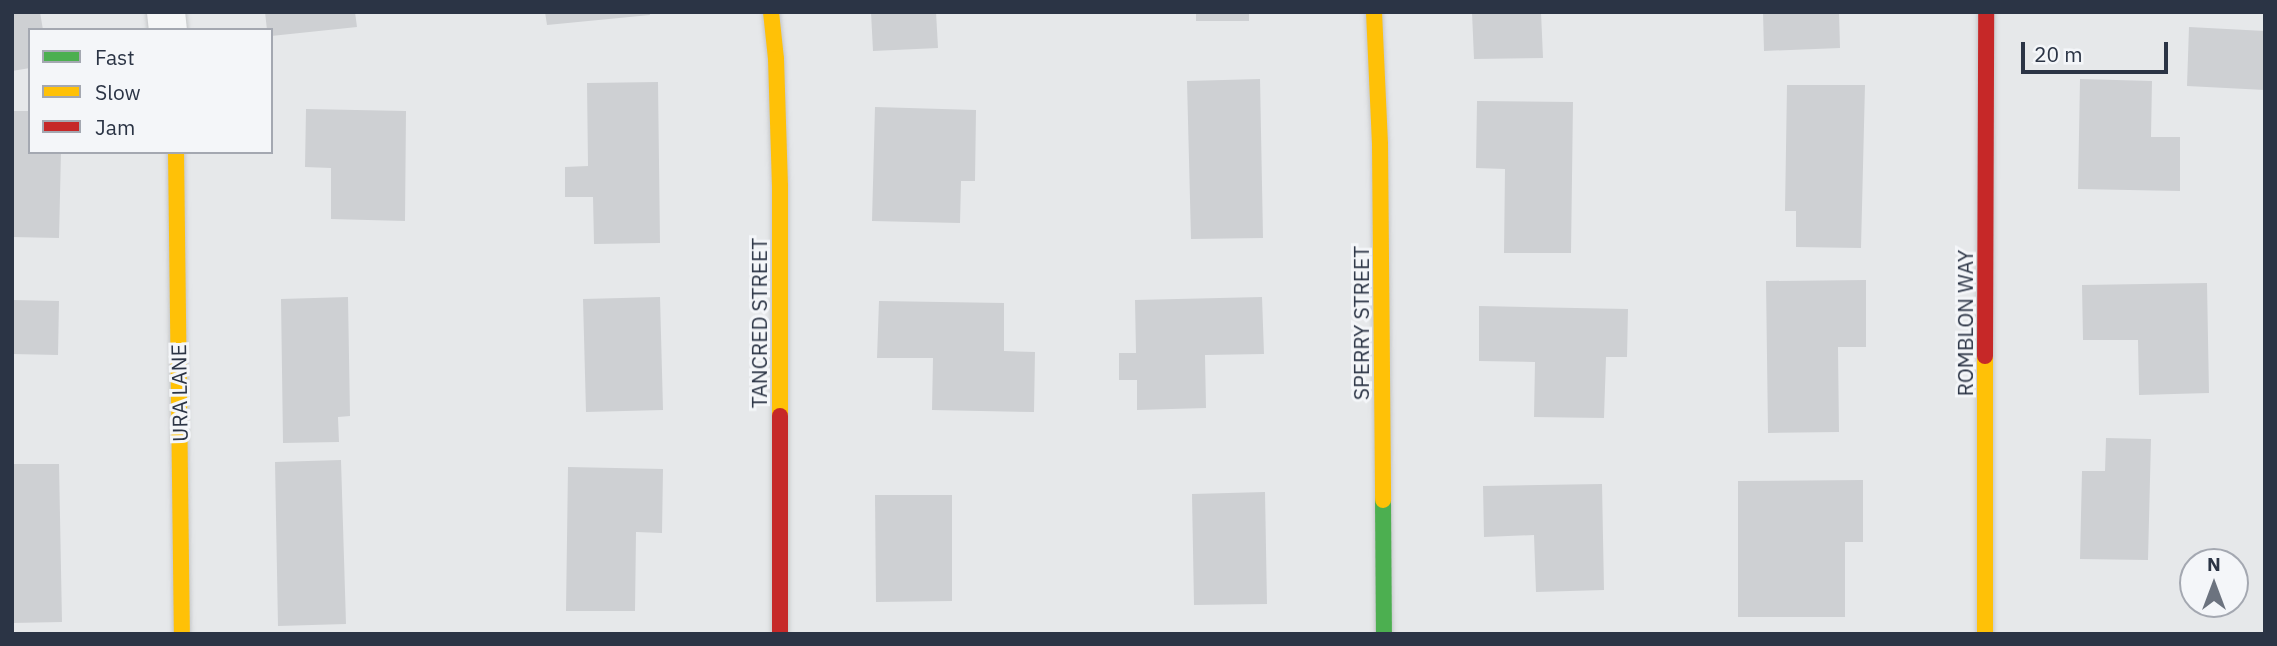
<!DOCTYPE html>
<style>
body{margin:0}
#map{position:relative;width:2277px;height:646px;overflow:hidden;background:#e6e8ea;font-family:"IBM Plex Sans",sans-serif}
div>[style]{position:absolute}
[style*='--x']{left:calc(var(--x)*1px);top:calc(var(--y)*1px);width:calc(var(--w)*1px);rotate:calc(var(--a)*1deg)}
.building>*{inset:0;background:#ced0d3}
.roads{filter:drop-shadow(0 0 2px #c4c6c8) drop-shadow(0 0 2px #c4c6c8)}
.street>*{height:38px;margin:-19px;padding:0 19px;transform-origin:19px;border-radius:19px;background:#f5f6f7}
.fast>*{height:16px;margin:-8px;padding:0 8px;transform-origin:8px;border-radius:8px;background:#4caf50}
.slow>*{height:16px;margin:-8px;padding:0 8px;transform-origin:8px;border-radius:8px;background:#ffc107}
.jam>*{height:16px;margin:-8px;padding:0 8px;transform-origin:8px;border-radius:8px;background:#c62828}
span{translate:-50% -50%;white-space:nowrap;text-align:center;line-height:1.15;-webkit-text-stroke:6px #f4f6f9;paint-order:stroke}
.street-label{font-size:21px;color:#2b3445}
.frame{position:absolute;inset:0;border:14px solid #2b3445;pointer-events:none}
.legend{position:absolute;left:28px;top:28px;width:245px;height:126px;box-sizing:border-box;background:#f4f6f9;border:2px solid #a4a8b1;margin:0;padding:9px 12px;list-style:none;font-size:21px;color:#2b3445}
.legend li{display:flex;align-items:center;gap:14px;height:35px}
.legend b{width:35px;border:2px solid #a4a8b1}
.north{position:absolute;left:2179px;top:548px;width:70px;height:70px;box-sizing:border-box;background:#f4f6f9;border:2px solid #a4a8b1;border-radius:50%;rotate:0deg;font-size:19px;font-weight:700;line-height:28px;text-align:center;color:#2b3445}
.north::after{content:'';display:block;margin:auto;width:24px;height:32px;background:#6c737f;clip-path:polygon(50% 0,100% 100%,50% 72%,0 100%)}
.scale{position:absolute;left:2021px;top:42px;width:147px;height:32px;box-sizing:border-box;border:4px solid #2b3445;border-top:0;padding-left:9px;font-size:21px;line-height:24px;white-space:nowrap;color:#2b3445;-webkit-text-stroke:5px #f4f6f9;paint-order:stroke}
</style>
<div id="map">
<div class="building">
<i style="clip-path:polygon(12px 12px,40px 12px,43px 30px,30px 30px,30px 68px,12px 71px)"></i>
<i style="clip-path:polygon(265px 12px,355px 12px,357px 27px,271px 36px,271px 30px,267px 30px)"></i>
<i style="clip-path:polygon(545px 12px,649px 12px,650px 15px,547px 25px)"></i>
<i style="clip-path:polygon(871px 12px,936px 12px,938px 48px,873px 51px)"></i>
<i style="clip-path:polygon(1196px 12px,1249px 12px,1249px 21px,1196px 21px)"></i>
<i style="clip-path:polygon(1472px 12px,1541px 12px,1543px 58px,1474px 59px)"></i>
<i style="clip-path:polygon(1763px 12px,1839px 12px,1840px 48px,1764px 51px)"></i>
<i style="clip-path:polygon(2189px 27px,2265px 31px,2265px 90px,2187px 86px)"></i>
<i style="clip-path:polygon(1260px 79px,1263px 238px,1191px 239px,1187px 81px)"></i>
<i style="clip-path:polygon(2080px 79px,2152px 81px,2151px 137px,2180px 137px,2180px 191px,2078px 189px)"></i>
<i style="clip-path:polygon(658px 82px,660px 243px,594px 244px,593px 197px,565px 197px,565px 167px,588px 166px,587px 83px)"></i>
<i style="clip-path:polygon(1787px 85px,1865px 85px,1861px 248px,1796px 247px,1796px 211px,1785px 211px)"></i>
<i style="clip-path:polygon(1477px 101px,1573px 102px,1571px 253px,1504px 253px,1505px 169px,1476px 168px)"></i>
<i style="clip-path:polygon(875px 107px,976px 110px,975px 181px,961px 181px,960px 223px,872px 221px)"></i>
<i style="clip-path:polygon(306px 109px,406px 111px,405px 221px,331px 219px,331px 168px,305px 167px)"></i>
<i style="clip-path:polygon(12px 111px,30px 111px,30px 152px,61px 152px,59px 238px,12px 237px)"></i>
<i style="clip-path:polygon(1866px 280px,1866px 347px,1838px 347px,1839px 432px,1768px 433px,1766px 281px)"></i>
<i style="clip-path:polygon(2207px 283px,2209px 393px,2139px 395px,2138px 340px,2083px 340px,2082px 285px)"></i>
<i style="clip-path:polygon(348px 297px,350px 416px,338px 417px,339px 442px,283px 443px,281px 299px)"></i>
<i style="clip-path:polygon(660px 297px,663px 410px,586px 412px,583px 299px)"></i>
<i style="clip-path:polygon(1262px 297px,1264px 354px,1205px 355px,1206px 408px,1137px 410px,1137px 380px,1119px 380px,1119px 353px,1136px 353px,1135px 300px)"></i>
<i style="clip-path:polygon(12px 300px,59px 301px,58px 355px,12px 354px)"></i>
<i style="clip-path:polygon(879px 301px,1004px 303px,1004px 351px,1035px 352px,1034px 412px,932px 410px,933px 358px,877px 358px)"></i>
<i style="clip-path:polygon(1479px 306px,1628px 309px,1627px 357px,1606px 357px,1604px 418px,1534px 417px,1535px 362px,1479px 361px)"></i>
<i style="clip-path:polygon(2106px 438px,2151px 439px,2148px 560px,2080px 559px,2082px 471px,2105px 471px)"></i>
<i style="clip-path:polygon(341px 460px,346px 624px,278px 626px,275px 462px)"></i>
<i style="clip-path:polygon(12px 464px,59px 464px,62px 622px,12px 623px)"></i>
<i style="clip-path:polygon(568px 467px,663px 469px,662px 533px,636px 532px,635px 611px,566px 611px)"></i>
<i style="clip-path:polygon(1863px 480px,1863px 542px,1845px 542px,1845px 617px,1738px 617px,1738px 481px)"></i>
<i style="clip-path:polygon(1602px 484px,1604px 590px,1536px 592px,1534px 535px,1484px 537px,1483px 486px)"></i>
<i style="clip-path:polygon(1265px 492px,1267px 604px,1194px 605px,1192px 494px)"></i>
<i style="clip-path:polygon(875px 495px,952px 495px,952px 601px,876px 602px)"></i>
</div>
<div class="roads">
<div class="street">
<i style="--x:166;--y:12;--w:18;--a:84"></i>
</div>
<div class="fast">
<i style="--x:1383;--y:500;--w:134;--a:89.6"></i>
</div>
<div class="slow">
<i style="--x:771;--y:12;--w:47;--a:83.9"></i>
<i style="--x:776;--y:59;--w:127;--a:88.2"></i>
<i style="--x:780;--y:186;--w:230;--a:90"></i>
<i style="--x:1374;--y:12;--w:132;--a:87.4"></i>
<i style="--x:1380;--y:144;--w:356;--a:89.5"></i>
<i style="--x:176;--y:152;--w:482;--a:89.3"></i>
<i style="--x:1985;--y:634;--w:278;--a:-90"></i>
</div>
<div class="jam">
<i style="--x:1985;--y:356;--w:344;--a:-89.8"></i>
<i style="--x:780;--y:416;--w:218;--a:90"></i>
</div>
</div>
<div class="street-label">
<span style="left:759px;top:323px;rotate:-90deg">TANCRED STREET</span>
<span style="left:1361px;top:323px;rotate:-90deg">SPERRY STREET</span>
<span style="left:1965px;top:323px;rotate:-90deg">ROMBLON WAY</span>
<span style="left:179px;top:393px;rotate:-91deg">URA LANE</span>
</div>
<div class="frame"></div>
<ul class="legend">
<li><b style="height:9px;background:#4caf50"></b>Fast</li>
<li><b style="height:9px;background:#ffc107"></b>Slow</li>
<li><b style="height:9px;background:#c62828"></b>Jam</li>
</ul>
<div class="north">N</div>
<div class="scale">20 m</div>
</div>
